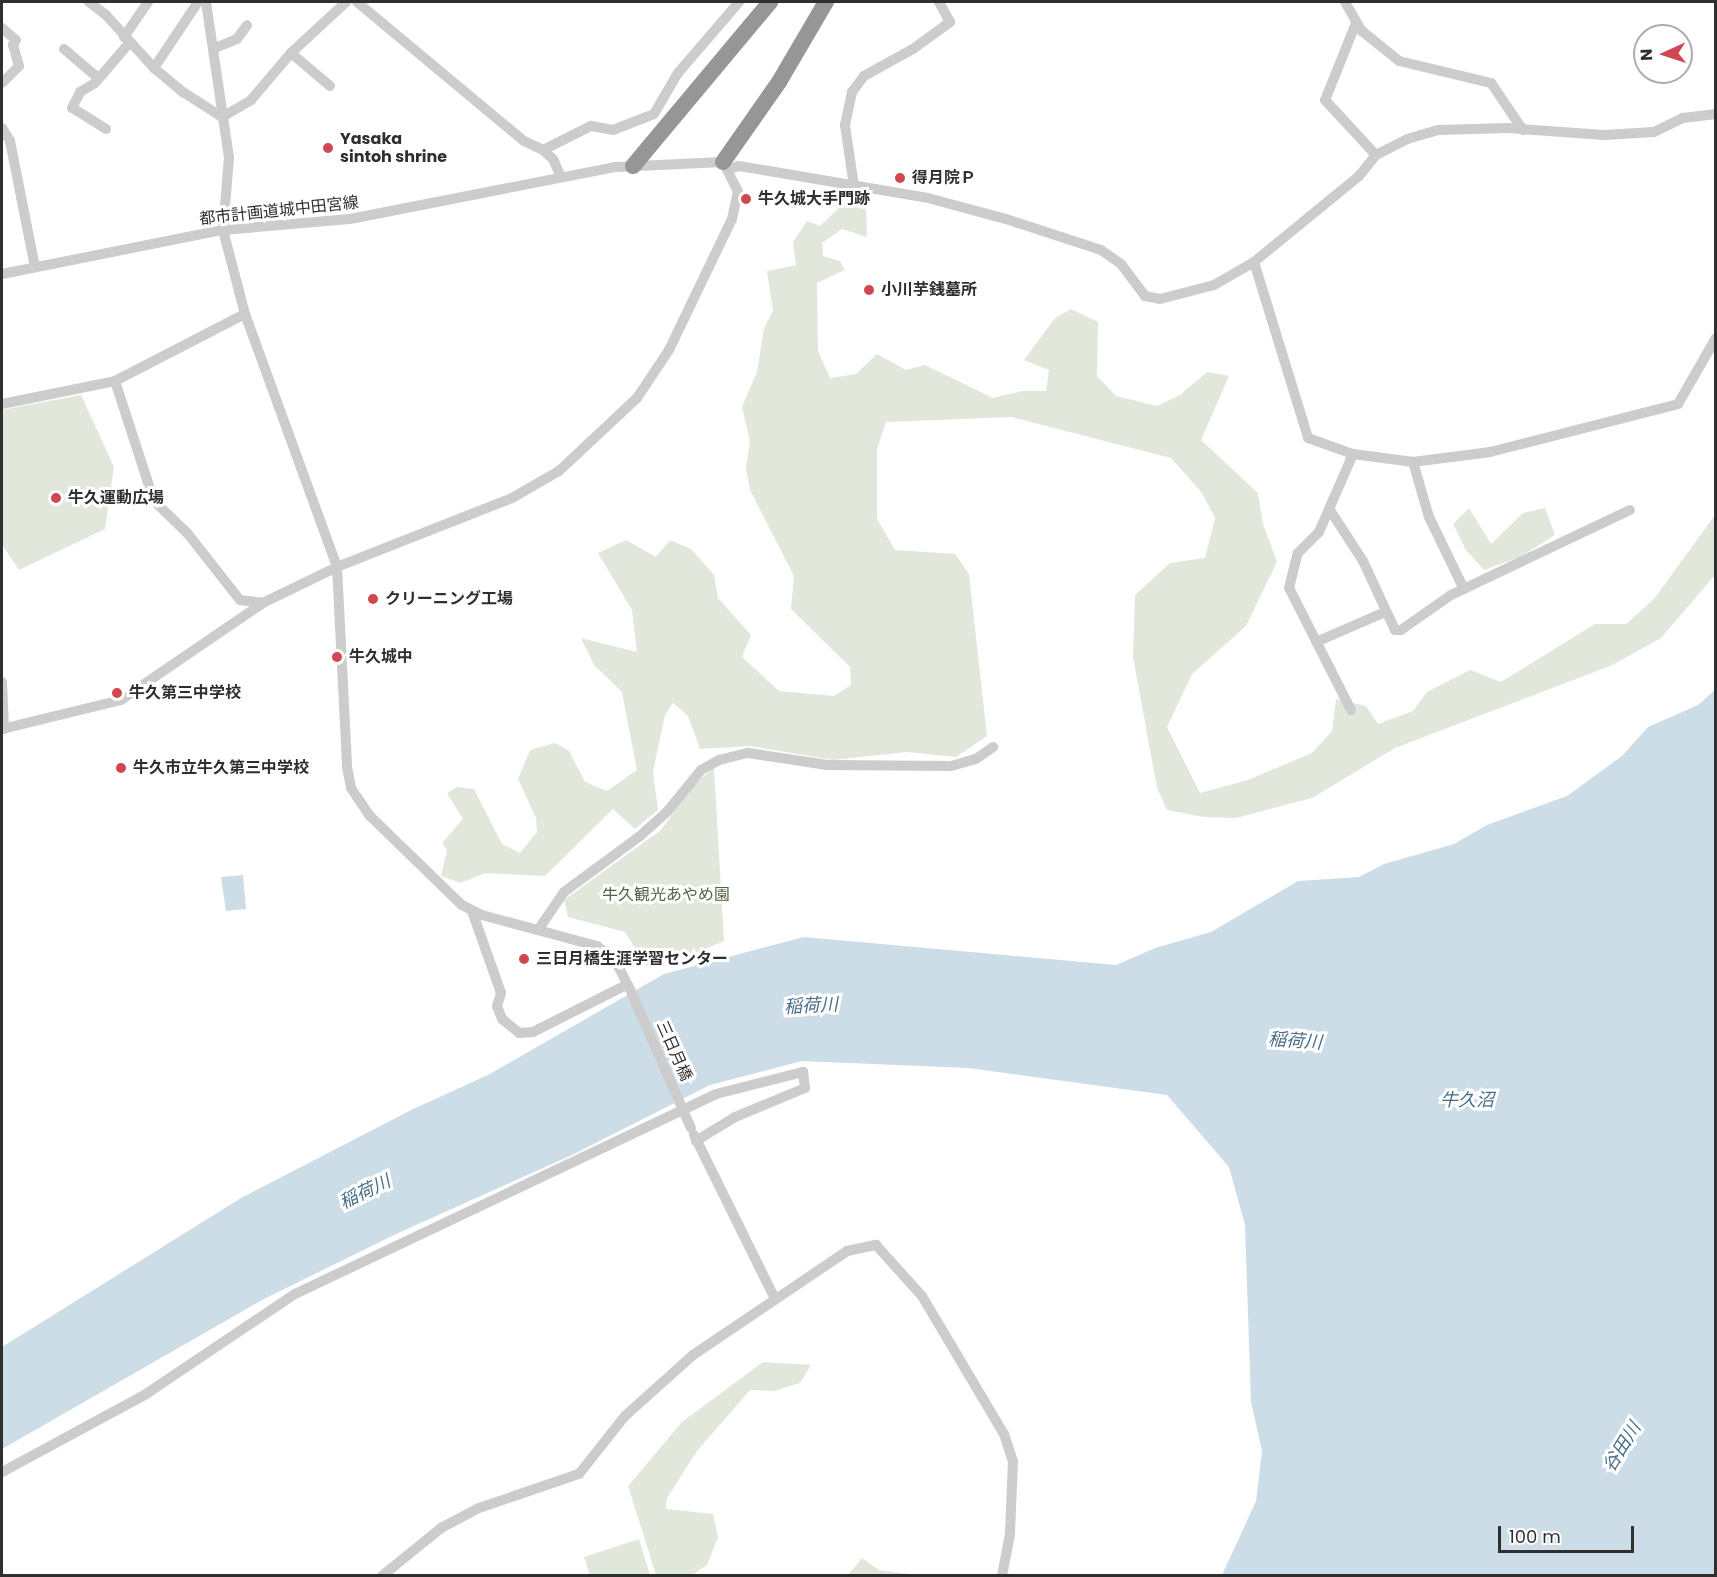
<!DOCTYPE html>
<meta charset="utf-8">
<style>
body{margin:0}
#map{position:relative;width:1717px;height:1577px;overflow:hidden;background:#fff;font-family:Poppins,"Noto Sans JP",sans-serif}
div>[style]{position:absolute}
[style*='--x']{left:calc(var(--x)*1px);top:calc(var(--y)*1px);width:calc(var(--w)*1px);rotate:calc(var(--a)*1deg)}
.green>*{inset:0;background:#e2e7dc}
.water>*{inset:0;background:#cddde8}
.minor>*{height:10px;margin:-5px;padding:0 5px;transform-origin:5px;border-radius:5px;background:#ccc}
.highway>*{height:16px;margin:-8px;padding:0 8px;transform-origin:8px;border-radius:8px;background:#969696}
.minor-bridge>*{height:10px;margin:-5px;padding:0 5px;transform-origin:5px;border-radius:5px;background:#ccc}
.dots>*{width:16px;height:16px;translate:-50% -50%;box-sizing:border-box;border:3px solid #fff;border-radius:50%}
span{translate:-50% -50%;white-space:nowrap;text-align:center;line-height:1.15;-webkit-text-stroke:6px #fff;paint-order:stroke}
.poi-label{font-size:16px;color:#2f2f2f;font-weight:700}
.left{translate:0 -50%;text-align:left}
.street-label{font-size:16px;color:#2f2f2f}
.park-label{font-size:16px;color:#526542}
.water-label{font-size:18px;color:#476e87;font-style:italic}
.frame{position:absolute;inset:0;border:3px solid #2f2f2f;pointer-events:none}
.north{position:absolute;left:1633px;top:24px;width:60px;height:60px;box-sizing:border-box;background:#fff;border:2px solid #acacac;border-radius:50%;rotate:267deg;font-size:16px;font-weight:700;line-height:24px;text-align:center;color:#2f2f2f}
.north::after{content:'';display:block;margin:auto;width:21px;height:27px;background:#d04751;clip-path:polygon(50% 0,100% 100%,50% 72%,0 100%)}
.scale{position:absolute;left:1498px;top:1526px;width:136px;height:27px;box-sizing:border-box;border:3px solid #2f2f2f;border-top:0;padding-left:8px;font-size:18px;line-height:21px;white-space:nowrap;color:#2f2f2f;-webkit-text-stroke:4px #fff;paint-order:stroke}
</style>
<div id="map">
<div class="green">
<i style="clip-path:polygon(842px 205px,866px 209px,867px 237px,842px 229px,822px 243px,823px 256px,840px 261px,845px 270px,817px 283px,818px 351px,830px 378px,856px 374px,877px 354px,906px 370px,925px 365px,993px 398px,1022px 391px,1046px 391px,1049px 370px,1024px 360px,1055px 318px,1071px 309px,1098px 322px,1097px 376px,1116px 396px,1157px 406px,1180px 395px,1207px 372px,1229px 376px,1201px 440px,1258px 493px,1263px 524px,1277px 562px,1246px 626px,1192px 674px,1167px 727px,1200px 793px,1248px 780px,1312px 753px,1332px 731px,1336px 699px,1366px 706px,1378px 724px,1413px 711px,1427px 692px,1470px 670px,1501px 682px,1595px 624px,1626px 624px,1654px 599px,1715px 515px,1715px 575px,1661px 638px,1610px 666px,1395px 748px,1312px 798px,1236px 818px,1204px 817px,1167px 810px,1157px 788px,1133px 657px,1135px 595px,1170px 563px,1205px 558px,1215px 518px,1202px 493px,1171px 458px,1011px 417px,886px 422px,877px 449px,877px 519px,895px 550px,955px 554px,969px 574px,987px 736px,956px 757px,907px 752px,833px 760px,751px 746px,700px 749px,688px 716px,673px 703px,665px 715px,653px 772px,658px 810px,635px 829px,613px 809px,545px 876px,485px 873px,461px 883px,441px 876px,447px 850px,442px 843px,463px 819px,447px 793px,457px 787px,474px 789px,502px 844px,520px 853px,537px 832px,536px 818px,518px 779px,530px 750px,555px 743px,569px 751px,585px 782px,607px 791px,637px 770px,622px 692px,594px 665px,581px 638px,637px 652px,632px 610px,598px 553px,626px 540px,656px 557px,670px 540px,691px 549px,714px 575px,718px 598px,751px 635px,742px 657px,779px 691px,834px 696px,851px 685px,850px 667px,791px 609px,794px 576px,750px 490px,746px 469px,750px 441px,742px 407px,757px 372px,764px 328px,773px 311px,767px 271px,796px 265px,793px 242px,807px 221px,820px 226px)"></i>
<i style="clip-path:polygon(81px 395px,114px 467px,105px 529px,19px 570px,2px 545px,2px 410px)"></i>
<i style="clip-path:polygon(1469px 508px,1491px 544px,1523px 513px,1545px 508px,1555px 535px,1520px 557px,1484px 570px,1466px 550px,1453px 524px)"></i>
<i style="clip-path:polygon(714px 767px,724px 941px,693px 954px,646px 966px,625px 932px,568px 917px,564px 900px,661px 830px,692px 787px)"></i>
<i style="clip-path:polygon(763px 1362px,811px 1365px,800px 1383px,774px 1391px,750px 1390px,697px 1451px,667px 1498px,666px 1509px,713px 1514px,718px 1537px,707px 1565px,692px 1575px,656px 1575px,628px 1486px,682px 1422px)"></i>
<i style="clip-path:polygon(639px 1539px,650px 1575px,590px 1575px,584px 1557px)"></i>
<i style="clip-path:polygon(862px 1558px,879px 1570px,917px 1575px,848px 1575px)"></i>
</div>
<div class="water">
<i style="clip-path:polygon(1715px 690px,1715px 1575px,1222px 1575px,1256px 1501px,1262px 1451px,1251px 1402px,1245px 1225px,1229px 1167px,1167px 1095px,968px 1068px,802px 1061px,710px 1085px,574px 1154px,396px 1234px,264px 1299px,2px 1449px,2px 1347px,241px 1198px,413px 1109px,488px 1075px,664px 974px,804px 937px,1116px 965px,1155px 948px,1211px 932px,1298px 881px,1359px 877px,1384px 864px,1454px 844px,1487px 825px,1567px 796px,1622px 756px,1648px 727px,1698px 705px)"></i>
<i style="clip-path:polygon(243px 875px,246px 909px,226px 911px,221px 877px)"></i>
</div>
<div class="minor">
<i style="--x:89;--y:2;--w:21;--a:37"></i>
<i style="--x:106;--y:15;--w:72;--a:47.8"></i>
<i style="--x:154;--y:68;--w:38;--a:40"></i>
<i style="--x:183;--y:92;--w:46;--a:32.7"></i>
<i style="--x:206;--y:2;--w:157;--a:81.6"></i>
<i style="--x:229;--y:157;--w:73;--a:94.7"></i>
<i style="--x:223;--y:230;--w:87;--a:75.3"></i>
<i style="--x:245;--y:314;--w:269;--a:70"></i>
<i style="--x:337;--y:567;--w:200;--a:87.1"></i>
<i style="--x:347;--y:767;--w:21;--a:79"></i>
<i style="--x:351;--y:788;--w:34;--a:56"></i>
<i style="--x:370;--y:816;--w:128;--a:44.1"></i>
<i style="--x:462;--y:905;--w:22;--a:27"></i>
<i style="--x:482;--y:915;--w:119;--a:15.1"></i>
<i style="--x:597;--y:946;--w:23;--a:38"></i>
<i style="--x:615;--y:960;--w:30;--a:63"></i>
<i style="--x:357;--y:2;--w:217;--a:39.8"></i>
<i style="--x:524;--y:141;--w:21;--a:25"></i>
<i style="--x:543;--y:150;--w:13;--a:42"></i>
<i style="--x:553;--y:159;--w:17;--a:66"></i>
<i style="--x:1345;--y:2;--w:34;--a:60"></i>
<i style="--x:1362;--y:31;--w:48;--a:39"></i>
<i style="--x:1399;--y:61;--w:95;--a:13.4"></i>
<i style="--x:1491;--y:83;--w:57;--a:55.8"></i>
<i style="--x:1356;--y:23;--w:83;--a:111.9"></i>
<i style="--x:1325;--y:100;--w:75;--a:47.2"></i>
<i style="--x:2;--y:28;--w:18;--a:41"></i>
<i style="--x:16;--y:40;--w:6;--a:121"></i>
<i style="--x:13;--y:45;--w:22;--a:74"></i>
<i style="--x:19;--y:66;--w:24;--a:135"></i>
<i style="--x:124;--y:37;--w:42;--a:-55.6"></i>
<i style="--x:64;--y:49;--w:43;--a:40.3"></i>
<i style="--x:213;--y:49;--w:26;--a:-23"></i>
<i style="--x:237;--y:39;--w:17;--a:-54"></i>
<i style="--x:291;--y:53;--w:51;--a:40.2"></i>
<i style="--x:154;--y:68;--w:79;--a:-56.3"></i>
<i style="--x:222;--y:117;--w:34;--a:-30"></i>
<i style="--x:251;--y:100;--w:62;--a:-49.6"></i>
<i style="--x:291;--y:53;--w:75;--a:-42.8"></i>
<i style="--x:2;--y:128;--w:15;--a:58"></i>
<i style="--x:10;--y:141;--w:128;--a:78.8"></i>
<i style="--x:106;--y:129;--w:40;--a:-148"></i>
<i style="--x:72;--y:108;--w:18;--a:-63"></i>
<i style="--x:80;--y:92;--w:17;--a:-31"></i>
<i style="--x:95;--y:83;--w:52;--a:-49.6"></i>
<i style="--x:543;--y:150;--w:54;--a:-26.6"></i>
<i style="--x:591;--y:126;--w:22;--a:10"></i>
<i style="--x:613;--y:130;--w:44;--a:-21.3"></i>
<i style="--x:654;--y:114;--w:48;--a:-59.7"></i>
<i style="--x:678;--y:73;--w:94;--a:-49.3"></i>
<i style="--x:729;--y:169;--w:9;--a:-18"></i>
<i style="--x:738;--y:166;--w:25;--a:9"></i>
<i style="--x:763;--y:170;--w:167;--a:9.6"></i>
<i style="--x:928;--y:198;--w:81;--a:15.1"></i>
<i style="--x:1006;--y:219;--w:100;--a:18.1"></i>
<i style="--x:1101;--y:250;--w:24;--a:35"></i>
<i style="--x:1121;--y:264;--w:40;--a:53"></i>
<i style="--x:1145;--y:296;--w:15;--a:11"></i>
<i style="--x:1160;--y:299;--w:56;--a:-14.5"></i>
<i style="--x:1214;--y:285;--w:46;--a:-29.9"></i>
<i style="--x:1254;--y:262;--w:136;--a:-39.3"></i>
<i style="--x:1359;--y:176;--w:27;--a:-51"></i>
<i style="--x:1376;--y:155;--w:35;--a:-27"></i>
<i style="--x:1407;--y:139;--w:32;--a:-16"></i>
<i style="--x:1438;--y:130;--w:70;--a:-1.6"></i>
<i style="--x:1508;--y:128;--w:96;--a:4.2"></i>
<i style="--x:1604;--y:135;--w:50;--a:-3.4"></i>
<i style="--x:1654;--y:132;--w:32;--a:-26"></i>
<i style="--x:1683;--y:118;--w:33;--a:-7"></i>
<i style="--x:854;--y:186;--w:62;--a:-98.4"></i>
<i style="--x:845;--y:125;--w:34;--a:-78"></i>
<i style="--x:852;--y:92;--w:20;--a:-53"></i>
<i style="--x:864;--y:76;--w:56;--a:-28.9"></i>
<i style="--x:913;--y:49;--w:46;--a:-36.1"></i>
<i style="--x:950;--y:22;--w:23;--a:-119"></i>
<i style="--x:1254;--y:262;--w:184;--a:72.9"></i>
<i style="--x:1308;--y:438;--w:48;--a:19.6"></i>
<i style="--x:1353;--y:454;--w:61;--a:7.6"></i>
<i style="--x:1413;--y:462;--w:78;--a:-7.4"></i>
<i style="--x:1490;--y:452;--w:194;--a:-14.3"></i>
<i style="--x:1678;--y:404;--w:76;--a:-60.1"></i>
<i style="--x:2;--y:274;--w:225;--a:-11.3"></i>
<i style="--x:223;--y:230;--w:127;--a:-5"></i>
<i style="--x:350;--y:219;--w:271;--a:-11.1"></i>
<i style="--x:616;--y:167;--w:107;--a:-2.7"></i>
<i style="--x:723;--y:162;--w:33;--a:63"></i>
<i style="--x:738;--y:191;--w:29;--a:102"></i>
<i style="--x:732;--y:219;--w:145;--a:115.7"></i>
<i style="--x:669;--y:350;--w:58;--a:123.7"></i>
<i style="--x:637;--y:398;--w:107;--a:136.9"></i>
<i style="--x:559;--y:471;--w:54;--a:150.1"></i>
<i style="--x:512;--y:498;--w:188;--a:158.5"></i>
<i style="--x:337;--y:567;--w:82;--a:154.1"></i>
<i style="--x:263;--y:603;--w:172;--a:145.7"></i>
<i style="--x:121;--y:700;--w:122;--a:166.3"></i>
<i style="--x:115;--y:381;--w:126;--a:72"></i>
<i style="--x:154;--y:501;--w:47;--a:44.1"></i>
<i style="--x:188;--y:534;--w:84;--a:51.8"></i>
<i style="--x:240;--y:600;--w:23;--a:7"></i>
<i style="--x:2;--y:404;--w:115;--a:-11.5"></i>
<i style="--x:115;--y:381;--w:146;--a:-27.3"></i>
<i style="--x:1413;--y:462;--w:57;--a:73.8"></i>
<i style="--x:1429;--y:517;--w:80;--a:64.1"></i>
<i style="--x:1330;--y:510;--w:61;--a:57.1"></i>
<i style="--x:1363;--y:561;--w:76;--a:65.1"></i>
<i style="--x:1395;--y:630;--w:6;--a:0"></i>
<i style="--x:1401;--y:630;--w:61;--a:-35"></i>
<i style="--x:1451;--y:595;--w:198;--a:-25.4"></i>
<i style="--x:1316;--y:642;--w:75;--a:-23.5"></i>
<i style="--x:2;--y:682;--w:47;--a:87.6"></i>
<i style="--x:1351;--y:710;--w:137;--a:-116.9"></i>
<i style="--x:1289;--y:588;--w:36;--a:-76"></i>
<i style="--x:1298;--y:553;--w:30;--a:-45"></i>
<i style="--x:1319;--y:532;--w:85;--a:-66.4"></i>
<i style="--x:472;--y:911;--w:87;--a:70.5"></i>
<i style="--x:501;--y:993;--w:14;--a:107"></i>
<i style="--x:497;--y:1006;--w:14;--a:69"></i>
<i style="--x:502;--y:1019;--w:22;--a:39"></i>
<i style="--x:519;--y:1033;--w:14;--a:-4"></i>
<i style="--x:533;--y:1032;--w:106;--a:-26.8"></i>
<i style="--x:538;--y:930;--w:46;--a:-55.6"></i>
<i style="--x:564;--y:892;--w:94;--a:-36.4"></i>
<i style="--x:640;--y:836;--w:36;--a:-42"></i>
<i style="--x:667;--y:812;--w:54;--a:-51"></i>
<i style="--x:701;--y:770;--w:21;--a:-29"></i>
<i style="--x:719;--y:760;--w:30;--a:-14"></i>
<i style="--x:748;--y:753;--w:80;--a:8.6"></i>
<i style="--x:827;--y:765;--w:124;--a:0.5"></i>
<i style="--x:951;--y:766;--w:26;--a:-16"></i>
<i style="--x:976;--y:759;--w:21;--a:-35"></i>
<i style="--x:694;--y:1135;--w:183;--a:63.7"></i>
<i style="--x:2;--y:1472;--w:164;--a:-28.4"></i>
<i style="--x:146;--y:1394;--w:179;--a:-33.9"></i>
<i style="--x:295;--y:1294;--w:466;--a:-25.4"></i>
<i style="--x:716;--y:1094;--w:90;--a:-14.2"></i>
<i style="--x:803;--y:1072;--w:16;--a:83"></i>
<i style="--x:805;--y:1088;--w:76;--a:157.5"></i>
<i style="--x:735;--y:1117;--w:46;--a:148.4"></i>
<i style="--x:382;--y:1576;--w:76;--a:-39.1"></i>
<i style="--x:441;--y:1528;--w:43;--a:-27.8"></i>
<i style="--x:479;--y:1508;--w:106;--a:-18.8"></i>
<i style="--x:579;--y:1474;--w:74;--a:-51.6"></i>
<i style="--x:625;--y:1416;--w:91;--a:-41.9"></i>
<i style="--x:693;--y:1355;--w:186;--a:-34"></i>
<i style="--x:847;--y:1251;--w:30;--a:-12"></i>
<i style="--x:876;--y:1245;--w:69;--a:48"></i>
<i style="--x:922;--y:1296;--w:161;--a:59.3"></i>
<i style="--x:1004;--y:1434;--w:28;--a:72"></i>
<i style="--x:1013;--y:1461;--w:73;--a:92.4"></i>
<i style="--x:1010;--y:1534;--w:43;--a:100.8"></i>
</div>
<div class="highway">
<i style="--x:723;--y:162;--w:98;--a:-55"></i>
<i style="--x:779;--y:82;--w:93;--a:-59.6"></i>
<i style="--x:633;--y:166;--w:214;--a:-50.1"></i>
</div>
<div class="minor-bridge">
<i style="--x:629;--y:987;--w:154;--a:66.3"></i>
</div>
<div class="dots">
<i style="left:328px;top:148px;background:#d04751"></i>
<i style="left:900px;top:178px;background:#d04751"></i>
<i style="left:746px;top:199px;background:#d04751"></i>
<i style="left:869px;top:290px;background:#d04751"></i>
<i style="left:56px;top:498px;background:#d04751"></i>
<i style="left:373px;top:599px;background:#d04751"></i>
<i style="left:337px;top:657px;background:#d04751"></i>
<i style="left:117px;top:693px;background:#d04751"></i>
<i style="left:121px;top:768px;background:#d04751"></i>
<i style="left:524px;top:959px;background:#d04751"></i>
</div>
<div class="poi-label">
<span class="left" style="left:340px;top:148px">Yasaka<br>sintoh shrine</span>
<span class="left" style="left:912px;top:178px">得月院Ｐ</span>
<span class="left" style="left:758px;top:199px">牛久城大手門跡</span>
<span class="left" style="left:881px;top:290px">小川芋銭墓所</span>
<span class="left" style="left:68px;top:498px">牛久運動広場</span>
<span class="left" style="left:385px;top:599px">クリーニング工場</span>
<span class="left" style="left:349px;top:657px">牛久城中</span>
<span class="left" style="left:129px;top:693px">牛久第三中学校</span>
<span class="left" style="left:133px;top:768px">牛久市立牛久第三中学校</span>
<span class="left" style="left:536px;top:959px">三日月橋生涯学習センター</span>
</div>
<div class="street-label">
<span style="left:279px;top:211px;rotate:-6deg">都市計画道城中田宮線</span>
<span style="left:674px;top:1051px;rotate:66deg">三日月橋</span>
</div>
<div class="park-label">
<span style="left:666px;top:895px">牛久観光あやめ園</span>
</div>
<div class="water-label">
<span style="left:811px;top:1006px;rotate:-3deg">稲荷川</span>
<span style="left:1295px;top:1041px;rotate:4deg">稲荷川</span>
<span style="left:1467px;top:1100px">牛久沼</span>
<span style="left:365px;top:1192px;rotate:-26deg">稲荷川</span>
<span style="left:1622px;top:1447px;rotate:-58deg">谷田川</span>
</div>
<div class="frame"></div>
<div class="north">N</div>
<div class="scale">100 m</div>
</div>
